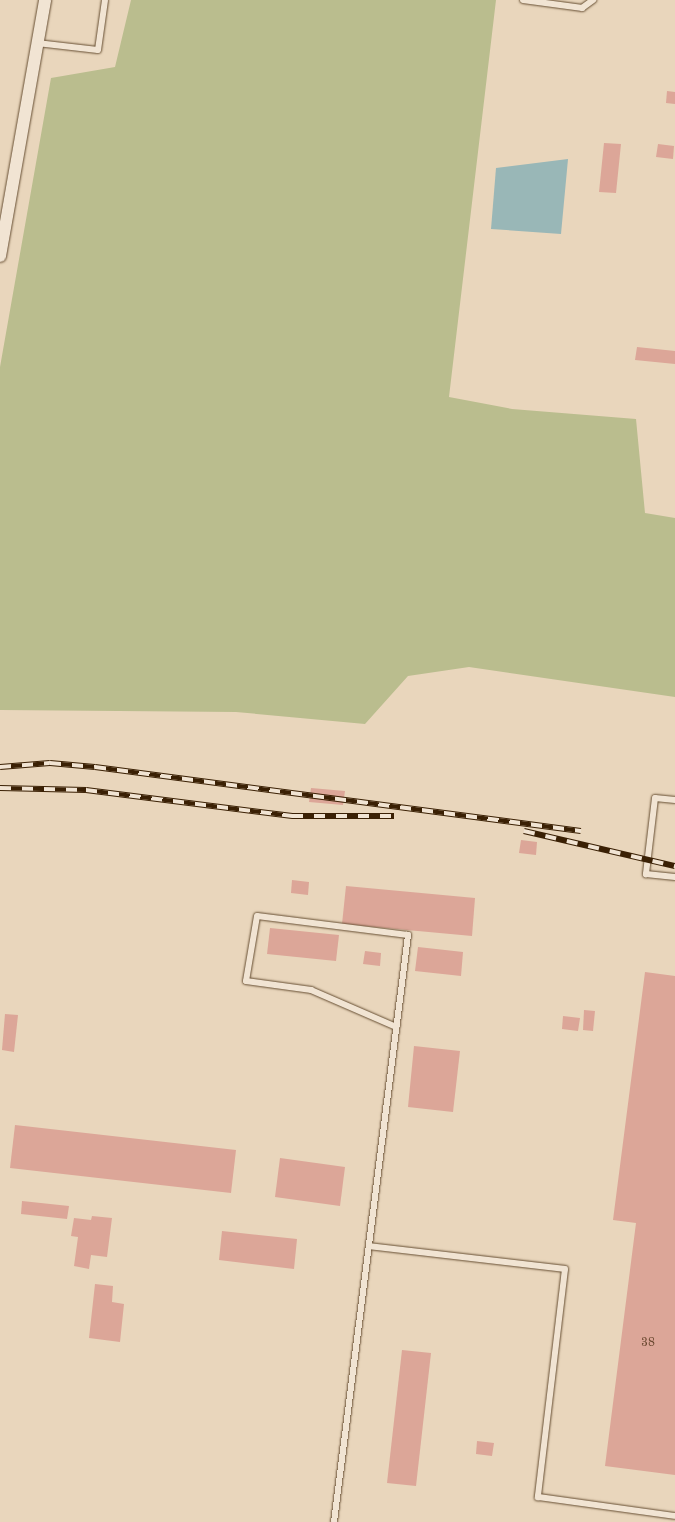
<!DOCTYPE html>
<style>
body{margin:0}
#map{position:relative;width:675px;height:1522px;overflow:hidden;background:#e9d6bc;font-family:"Old Standard TT",serif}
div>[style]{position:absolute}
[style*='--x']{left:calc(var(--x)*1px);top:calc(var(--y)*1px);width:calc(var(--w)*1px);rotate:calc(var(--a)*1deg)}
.green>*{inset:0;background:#babd8e}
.water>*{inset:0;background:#99b7b7}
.building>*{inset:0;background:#dca698}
.roads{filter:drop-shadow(0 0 1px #664e32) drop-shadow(0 0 1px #664e32)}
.service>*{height:6px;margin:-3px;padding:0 3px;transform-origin:3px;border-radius:3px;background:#f1e4d3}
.minor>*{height:12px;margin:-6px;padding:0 6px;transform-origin:6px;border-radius:6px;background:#f1e4d3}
.rail>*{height:5.5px;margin-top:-2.75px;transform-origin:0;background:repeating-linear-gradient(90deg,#f1e4d3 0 11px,#3a2004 0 22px);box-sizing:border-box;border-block:1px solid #3a2004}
span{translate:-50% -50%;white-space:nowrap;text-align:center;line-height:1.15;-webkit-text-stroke:4px #f1e4d3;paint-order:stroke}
.number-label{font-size:12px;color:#624229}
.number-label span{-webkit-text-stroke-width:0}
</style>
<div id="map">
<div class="green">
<i style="clip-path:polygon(131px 0,496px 0,449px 397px,512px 409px,636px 419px,645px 513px,675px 518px,675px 697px,469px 667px,408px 676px,365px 724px,236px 712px,0 710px,0 367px,51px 78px,115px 67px)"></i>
</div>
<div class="water">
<i style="clip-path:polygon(568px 159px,561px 234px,491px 229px,496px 168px)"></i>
</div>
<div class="building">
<i style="clip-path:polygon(667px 91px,675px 92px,675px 104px,666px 103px)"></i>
<i style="clip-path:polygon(604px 143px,621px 144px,616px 193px,599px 192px)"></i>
<i style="clip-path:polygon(658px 144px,674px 146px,673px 159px,656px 157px)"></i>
<i style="clip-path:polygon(637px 347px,675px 351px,675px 364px,635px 360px)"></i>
<i style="clip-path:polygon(311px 788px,345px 791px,343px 805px,309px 802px)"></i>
<i style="clip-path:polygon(521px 840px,537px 842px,536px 855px,519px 853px)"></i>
<i style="clip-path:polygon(292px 880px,309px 882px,308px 895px,291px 893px)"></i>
<i style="clip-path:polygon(346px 886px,475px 898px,472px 936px,342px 924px)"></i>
<i style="clip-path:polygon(270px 928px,339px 935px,336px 961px,267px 954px)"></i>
<i style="clip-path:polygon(418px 947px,463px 952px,461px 976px,415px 971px)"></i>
<i style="clip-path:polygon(365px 951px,381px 953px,380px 966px,363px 964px)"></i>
<i style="clip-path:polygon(645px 972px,675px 976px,675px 1475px,605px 1466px,636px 1223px,613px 1220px)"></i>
<i style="clip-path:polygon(584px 1010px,595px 1011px,593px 1031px,583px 1030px)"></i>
<i style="clip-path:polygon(5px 1014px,18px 1015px,14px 1052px,2px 1050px)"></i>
<i style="clip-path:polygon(563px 1016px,580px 1018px,578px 1031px,562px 1029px)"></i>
<i style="clip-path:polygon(414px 1046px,460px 1051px,453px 1112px,408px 1107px)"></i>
<i style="clip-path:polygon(15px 1125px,236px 1150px,231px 1193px,10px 1168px)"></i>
<i style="clip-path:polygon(280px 1158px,345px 1167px,340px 1206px,275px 1197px)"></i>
<i style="clip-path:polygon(22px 1201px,69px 1206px,67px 1219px,21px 1214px)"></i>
<i style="clip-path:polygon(92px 1216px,112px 1218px,107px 1257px,91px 1255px,89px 1269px,74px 1266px,78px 1237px,71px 1236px,74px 1218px,91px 1220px)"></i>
<i style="clip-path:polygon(222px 1231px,297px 1239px,294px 1269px,219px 1260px)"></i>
<i style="clip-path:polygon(95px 1284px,113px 1286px,112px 1302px,124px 1304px,120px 1342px,89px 1338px)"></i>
<i style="clip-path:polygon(402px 1350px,431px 1353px,416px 1486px,387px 1483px)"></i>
<i style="clip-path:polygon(477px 1441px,494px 1443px,492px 1456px,476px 1454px)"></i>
</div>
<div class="roads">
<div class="service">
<i style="--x:523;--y:0;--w:60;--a:7.7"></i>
<i style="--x:582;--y:8;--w:14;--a:-36"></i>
<i style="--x:37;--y:43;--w:61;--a:6.5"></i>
<i style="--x:98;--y:50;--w:50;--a:-82"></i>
<i style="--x:675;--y:800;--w:20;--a:-174"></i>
<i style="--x:655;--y:798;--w:77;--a:96.8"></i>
<i style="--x:646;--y:874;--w:29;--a:6"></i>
<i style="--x:369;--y:1246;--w:197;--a:6.7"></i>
<i style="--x:565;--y:1269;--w:230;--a:96.8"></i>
<i style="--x:538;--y:1497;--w:138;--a:7.9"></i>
<i style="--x:334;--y:1522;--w:592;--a:-82.81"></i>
<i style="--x:408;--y:935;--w:152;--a:-172.8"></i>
<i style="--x:257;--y:916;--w:66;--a:99.6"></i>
<i style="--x:246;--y:981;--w:66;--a:7.9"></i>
<i style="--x:311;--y:990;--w:93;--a:23.5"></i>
</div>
<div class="minor">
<i style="--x:0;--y:256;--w:260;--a:-80"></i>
</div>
</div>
<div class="rail">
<i style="--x:0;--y:767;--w:50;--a:-4.6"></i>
<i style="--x:50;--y:763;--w:45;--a:5.1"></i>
<i style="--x:95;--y:767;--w:490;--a:7.5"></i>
<i style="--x:0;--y:788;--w:86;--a:1.3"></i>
<i style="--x:86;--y:790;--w:208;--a:7.2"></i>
<i style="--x:292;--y:816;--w:102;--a:0"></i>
<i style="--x:524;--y:831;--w:155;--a:13.1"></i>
</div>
<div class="number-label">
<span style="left:648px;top:1344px">38</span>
</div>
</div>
